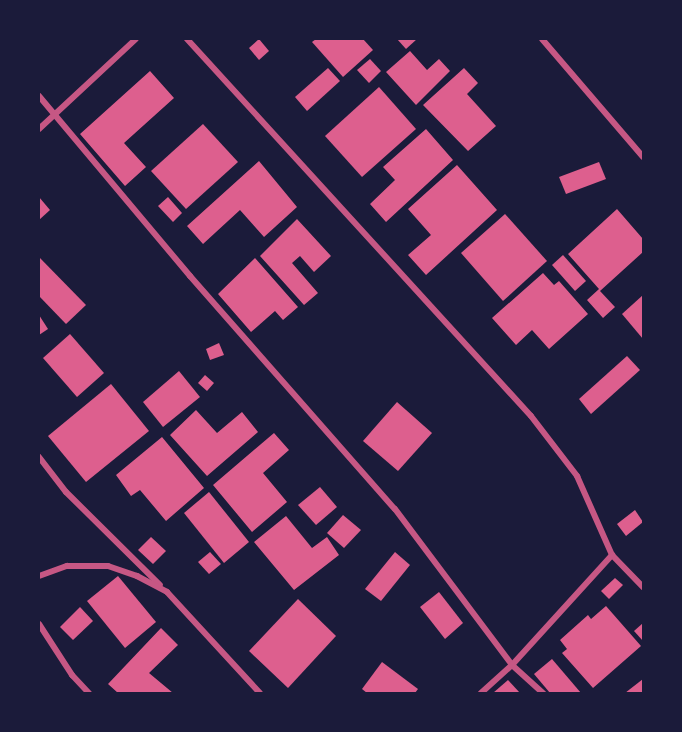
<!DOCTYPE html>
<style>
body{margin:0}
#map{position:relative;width:682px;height:732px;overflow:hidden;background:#1b1b3a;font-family:"DejaVu Sans",sans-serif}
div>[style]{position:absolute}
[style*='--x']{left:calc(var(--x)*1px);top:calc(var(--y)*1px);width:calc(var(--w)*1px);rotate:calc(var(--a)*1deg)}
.building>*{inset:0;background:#dd5f8e}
.minor>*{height:6px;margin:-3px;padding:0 3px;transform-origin:3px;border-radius:3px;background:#c65784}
span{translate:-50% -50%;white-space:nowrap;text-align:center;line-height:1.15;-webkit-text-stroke:4.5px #1b1b3a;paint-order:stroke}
.frame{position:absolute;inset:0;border:40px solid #1b1b3a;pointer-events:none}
</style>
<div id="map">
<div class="building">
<i style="clip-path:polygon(259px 39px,269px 51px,259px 60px,249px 48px)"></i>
<i style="clip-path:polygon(316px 39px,363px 39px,373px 50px,343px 77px,312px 42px)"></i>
<i style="clip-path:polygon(397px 39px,417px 39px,406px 49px)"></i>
<i style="clip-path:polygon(410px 51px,427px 70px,439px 59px,450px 71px,416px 105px,386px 72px)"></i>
<i style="clip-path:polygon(370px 59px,381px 71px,369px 83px,357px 70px)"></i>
<i style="clip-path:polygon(328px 68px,340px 81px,307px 111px,295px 97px)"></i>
<i style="clip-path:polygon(464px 68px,478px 83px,467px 94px,496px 126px,468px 151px,423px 105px)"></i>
<i style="clip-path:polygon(150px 71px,174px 98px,124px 143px,146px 167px,125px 186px,80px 134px)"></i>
<i style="clip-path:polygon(379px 87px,416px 129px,362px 177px,325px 136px)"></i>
<i style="clip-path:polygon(203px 124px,238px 162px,186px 209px,151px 171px)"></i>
<i style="clip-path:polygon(426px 129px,453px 160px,386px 222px,370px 204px,395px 180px,383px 167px)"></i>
<i style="clip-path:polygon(259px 161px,297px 207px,264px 237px,240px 210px,203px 244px,187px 226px)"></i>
<i style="clip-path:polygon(599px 162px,606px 179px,566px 194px,559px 177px)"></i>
<i style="clip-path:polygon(457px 165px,497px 210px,426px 275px,408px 255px,431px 235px,408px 209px)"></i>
<i style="clip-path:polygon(39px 197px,50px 210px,39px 220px)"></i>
<i style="clip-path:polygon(168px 197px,182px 213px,173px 222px,158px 206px)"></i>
<i style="clip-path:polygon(617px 209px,643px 239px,643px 252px,600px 291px,615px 307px,603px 318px,587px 300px,599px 289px,568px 254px)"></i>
<i style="clip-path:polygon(505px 214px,547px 261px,503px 301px,461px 253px)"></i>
<i style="clip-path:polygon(297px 219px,331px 256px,314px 272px,300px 256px,292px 263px,318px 293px,304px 305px,260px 256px)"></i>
<i style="clip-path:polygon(563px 255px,586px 281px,575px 291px,552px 265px)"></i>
<i style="clip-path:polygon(39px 257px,86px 305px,66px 324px,39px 296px)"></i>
<i style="clip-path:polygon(255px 258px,298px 307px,283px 320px,275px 311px,251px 332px,218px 294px)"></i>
<i style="clip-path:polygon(543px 273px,554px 285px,559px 281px,588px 314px,549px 349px,532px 330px,516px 345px,492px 318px)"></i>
<i style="clip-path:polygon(643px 295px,643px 339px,622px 314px)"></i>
<i style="clip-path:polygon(39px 315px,48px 329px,39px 335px)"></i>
<i style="clip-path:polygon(70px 334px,104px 373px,77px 397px,43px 358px)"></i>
<i style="clip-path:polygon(219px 343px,224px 355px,210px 360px,206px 349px)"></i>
<i style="clip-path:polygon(627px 356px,640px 370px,591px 414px,579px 399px)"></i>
<i style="clip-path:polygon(179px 371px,200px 397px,163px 427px,143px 402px)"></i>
<i style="clip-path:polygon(205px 375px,214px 383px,207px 391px,198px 383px)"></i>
<i style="clip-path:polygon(111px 384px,149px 431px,86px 482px,48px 436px)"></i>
<i style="clip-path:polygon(397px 402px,432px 433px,398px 471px,363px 441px)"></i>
<i style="clip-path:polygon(196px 410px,217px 433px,242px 412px,258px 432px,207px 476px,170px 435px)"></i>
<i style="clip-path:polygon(274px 433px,289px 450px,263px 473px,287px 502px,252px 532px,213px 485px)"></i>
<i style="clip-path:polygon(162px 437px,204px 488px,166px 521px,140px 490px,131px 496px,116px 475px)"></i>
<i style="clip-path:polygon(320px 487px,337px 507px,316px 525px,298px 505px)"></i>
<i style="clip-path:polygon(209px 492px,249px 542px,224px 563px,184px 513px)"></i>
<i style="clip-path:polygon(635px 510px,643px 522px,626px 536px,617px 524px)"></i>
<i style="clip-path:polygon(343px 515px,361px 530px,344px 548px,327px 533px)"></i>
<i style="clip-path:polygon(286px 516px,312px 548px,327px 537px,339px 555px,294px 590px,254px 542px)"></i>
<i style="clip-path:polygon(151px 537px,166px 551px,153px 564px,138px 550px)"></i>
<i style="clip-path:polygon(210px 552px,221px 564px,209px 574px,198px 562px)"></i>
<i style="clip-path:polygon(395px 552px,410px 565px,381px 601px,365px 589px)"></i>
<i style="clip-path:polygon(118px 576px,156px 622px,125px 648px,87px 601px)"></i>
<i style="clip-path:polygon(615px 578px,623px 585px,609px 599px,601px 591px)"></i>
<i style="clip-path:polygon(439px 592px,463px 623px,445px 639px,420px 607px)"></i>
<i style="clip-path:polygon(298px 599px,336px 636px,288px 688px,249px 651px)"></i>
<i style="clip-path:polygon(606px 606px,641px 646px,593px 688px,562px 653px,567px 649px,560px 640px,588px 615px,591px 619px)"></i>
<i style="clip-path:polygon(80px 607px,93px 621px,73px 640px,60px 627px)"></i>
<i style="clip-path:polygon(643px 623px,643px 641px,634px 631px)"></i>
<i style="clip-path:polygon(161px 628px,178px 645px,149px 673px,173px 693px,118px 693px,108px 684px)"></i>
<i style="clip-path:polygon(552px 659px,581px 693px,550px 693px,534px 674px)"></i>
<i style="clip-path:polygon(382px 662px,418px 689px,415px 693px,367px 693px,362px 689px)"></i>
<i style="clip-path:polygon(643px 679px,643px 693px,625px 693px)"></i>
<i style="clip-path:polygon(508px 680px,520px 693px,493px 693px)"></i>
</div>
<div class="minor">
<i style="--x:187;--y:39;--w:510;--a:47.62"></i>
<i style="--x:531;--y:416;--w:76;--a:52.5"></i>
<i style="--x:577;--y:476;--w:86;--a:66.1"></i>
<i style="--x:612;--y:555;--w:45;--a:45.9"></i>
<i style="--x:542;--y:39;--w:155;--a:49.4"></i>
<i style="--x:39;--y:96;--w:235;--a:50"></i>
<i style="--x:190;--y:276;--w:310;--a:48.7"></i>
<i style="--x:395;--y:509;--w:195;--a:53.1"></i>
<i style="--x:512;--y:665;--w:42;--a:42.1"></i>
<i style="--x:39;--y:129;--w:132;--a:-42.9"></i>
<i style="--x:39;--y:457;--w:44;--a:52.4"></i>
<i style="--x:66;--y:492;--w:132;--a:44.7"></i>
<i style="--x:39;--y:576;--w:30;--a:-20"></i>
<i style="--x:67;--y:566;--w:41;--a:0"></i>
<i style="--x:108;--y:566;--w:31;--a:19"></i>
<i style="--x:137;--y:576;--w:34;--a:28"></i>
<i style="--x:167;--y:592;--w:137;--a:47.4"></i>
<i style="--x:39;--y:624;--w:61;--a:57.1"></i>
<i style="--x:72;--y:675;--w:25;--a:47"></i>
<i style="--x:481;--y:693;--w:42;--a:-42.1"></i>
<i style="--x:512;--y:665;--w:149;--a:-47.7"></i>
</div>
<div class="frame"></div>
</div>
